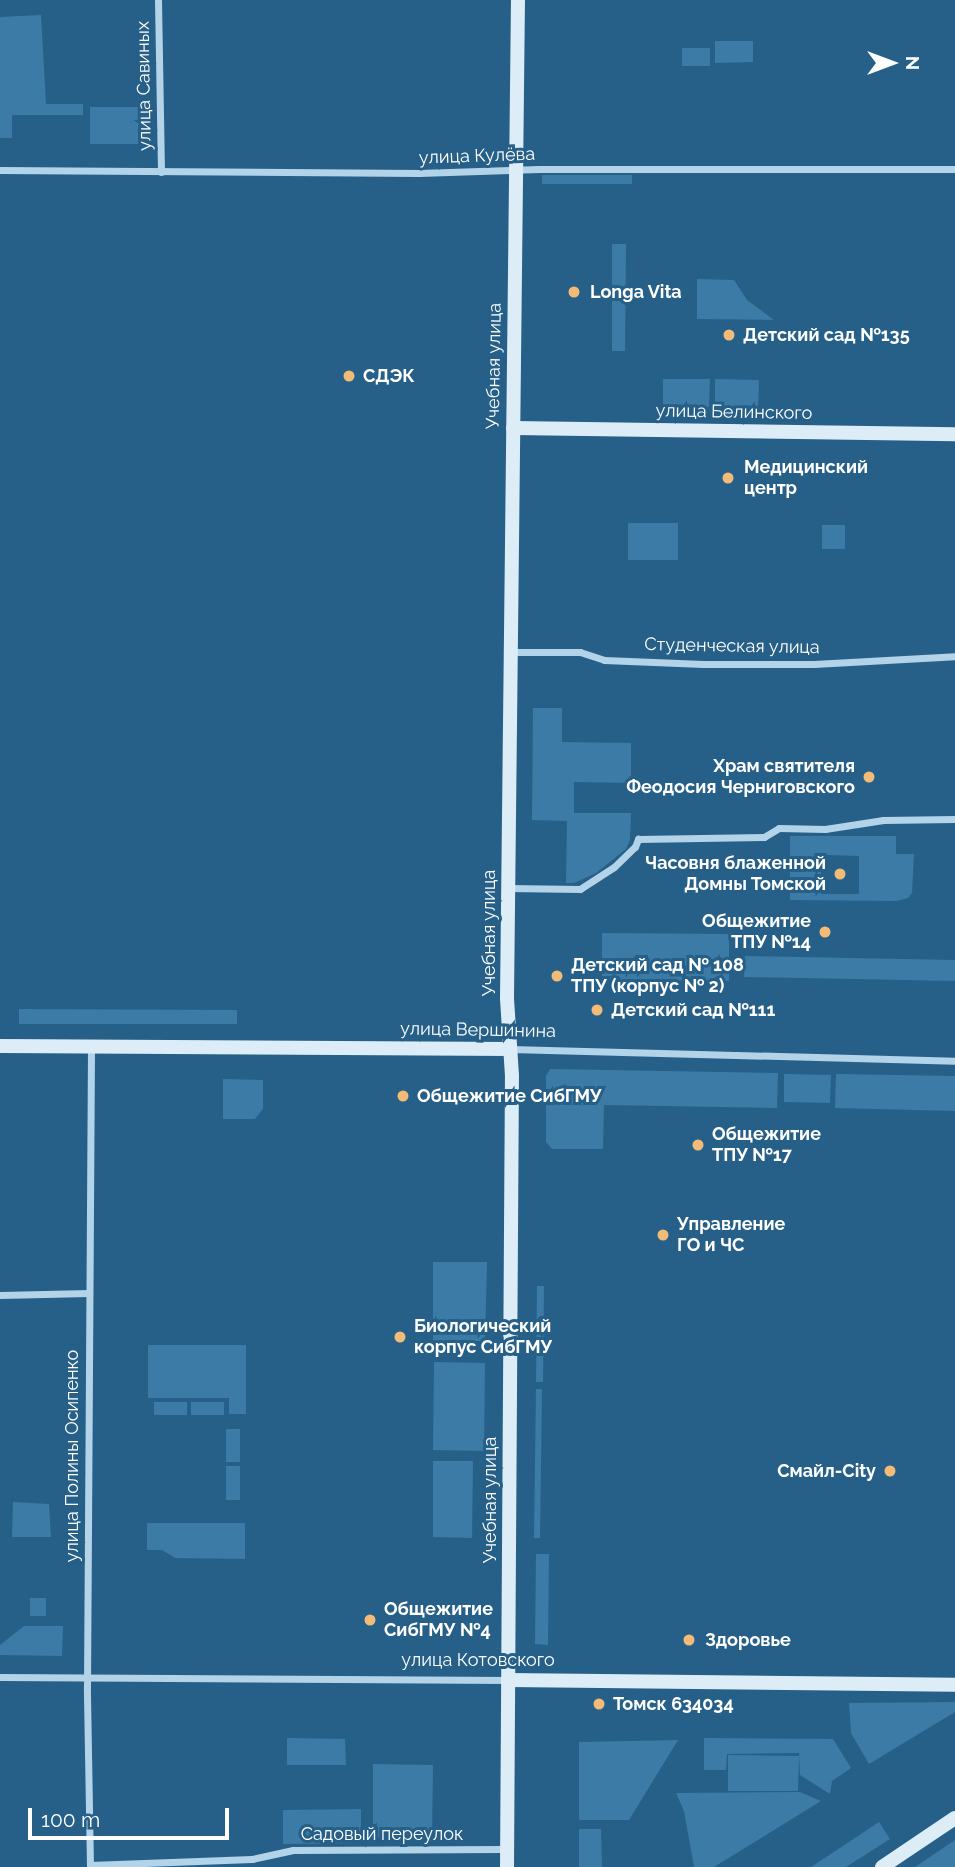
<!DOCTYPE html>
<meta charset="utf-8">
<style>
body{margin:0}
#map{position:relative;width:955px;height:1867px;overflow:hidden;background:#266088;font-family:Raleway,sans-serif}
div>[style]{position:absolute}
[style*='--x']{left:calc(var(--x)*1px);top:calc(var(--y)*1px);width:calc(var(--w)*1px);rotate:calc(var(--a)*1deg)}
.green>*{inset:0;background:#3b7ba5}
.street>*{height:7px;margin:-3.5px;padding:0 3.5px;transform-origin:3.5px;border-radius:3.5px;background:#b3d3e9}
.secondary>*{height:14px;margin:-7px;padding:0 7px;transform-origin:7px;border-radius:7px;background:#ddedf8}
.dots>*{width:19px;height:19px;translate:-50% -50%;box-sizing:border-box;border:4px solid #266088;border-radius:50%}
span{translate:-50% -50%;white-space:nowrap;text-align:center;line-height:1.15;-webkit-text-stroke:6px #266088;paint-order:stroke}
.street-label{font-size:18px;color:#fff}
.poi-label{font-size:18px;color:#fff;font-weight:700}
.left{translate:0 -50%;text-align:left}
.right{translate:-100% -50%;text-align:right}
.north{position:absolute;left:857px;top:28px;width:70px;height:70px;-webkit-text-stroke:5px #266088;paint-order:stroke;rotate:90deg;font-size:19px;font-weight:700;line-height:28px;text-align:center;color:#fff}
.north::after{content:'';display:block;margin:auto;width:24px;height:32px;background:#fff;clip-path:polygon(50% 0,100% 100%,50% 72%,0 100%)}
.scale{position:absolute;left:28px;top:1808px;width:201px;height:32px;box-sizing:border-box;border:4px solid #fff;border-top:0;padding-left:9px;font-size:21px;line-height:24px;white-space:nowrap;color:#fff;-webkit-text-stroke:5px #266088;paint-order:stroke}
</style>
<div id="map">
<div class="green">
<i style="clip-path:polygon(41px 15px,46px 104px,83px 104px,83px 115px,12px 115px,12px 138px,0 138px,0 17px)"></i>
<i style="clip-path:polygon(715px 41px,753px 41px,753px 62px,715px 63px)"></i>
<i style="clip-path:polygon(682px 48px,710px 48px,710px 66px,682px 66px)"></i>
<i style="clip-path:polygon(90px 107px,141px 107px,141px 144px,90px 144px)"></i>
<i style="clip-path:polygon(542px 175px,632px 175px,632px 184px,542px 184px)"></i>
<i style="clip-path:polygon(612px 244px,626px 244px,625px 351px,612px 351px)"></i>
<i style="clip-path:polygon(697px 279px,734px 280px,747px 300px,774px 320px,697px 319px)"></i>
<i style="clip-path:polygon(663px 379px,710px 379px,709px 407px,663px 407px)"></i>
<i style="clip-path:polygon(715px 379px,759px 380px,758px 408px,715px 407px)"></i>
<i style="clip-path:polygon(628px 523px,678px 523px,678px 560px,628px 560px)"></i>
<i style="clip-path:polygon(822px 525px,845px 525px,845px 549px,822px 549px)"></i>
<i style="clip-path:polygon(533px 708px,562px 708px,562px 742px,631px 743px,631px 783px,574px 782px,574px 813px,631px 813px,630px 840px,626px 849px,596px 873px,574px 883px,566px 883px,567px 821px,532px 820px)"></i>
<i style="clip-path:polygon(evenodd,790px 836px,896px 836px,896px 854px,914px 854px,912px 893px,908px 898px,897px 901px,790px 900px,790px 836px,827px 855px,859px 856px,859px 894px,821px 894px,821px 856px,827px 855px)"></i>
<i style="clip-path:polygon(602px 933px,729px 934px,729px 981px,602px 980px)"></i>
<i style="clip-path:polygon(745px 956px,955px 960px,955px 981px,744px 977px)"></i>
<i style="clip-path:polygon(19px 1009px,237px 1010px,237px 1024px,19px 1024px)"></i>
<i style="clip-path:polygon(550px 1069px,778px 1073px,777px 1108px,604px 1105px,603px 1149px,552px 1149px,546px 1142px,546px 1076px)"></i>
<i style="clip-path:polygon(784px 1074px,831px 1075px,830px 1103px,784px 1102px)"></i>
<i style="clip-path:polygon(836px 1074px,955px 1076px,955px 1111px,835px 1108px)"></i>
<i style="clip-path:polygon(223px 1079px,263px 1080px,263px 1109px,255px 1119px,223px 1119px)"></i>
<i style="clip-path:polygon(433px 1262px,487px 1262px,485px 1341px,433px 1341px)"></i>
<i style="clip-path:polygon(537px 1286px,544px 1286px,543px 1382px,536px 1382px)"></i>
<i style="clip-path:polygon(148px 1345px,246px 1345px,246px 1414px,229px 1414px,229px 1398px,148px 1398px)"></i>
<i style="clip-path:polygon(434px 1362px,485px 1363px,484px 1451px,433px 1450px)"></i>
<i style="clip-path:polygon(536px 1389px,542px 1389px,540px 1538px,534px 1538px)"></i>
<i style="clip-path:polygon(154px 1402px,187px 1402px,187px 1415px,154px 1415px)"></i>
<i style="clip-path:polygon(191px 1402px,224px 1402px,224px 1415px,191px 1415px)"></i>
<i style="clip-path:polygon(226px 1429px,240px 1429px,240px 1462px,226px 1462px)"></i>
<i style="clip-path:polygon(433px 1461px,473px 1461px,472px 1538px,433px 1537px)"></i>
<i style="clip-path:polygon(226px 1466px,240px 1466px,240px 1500px,226px 1500px)"></i>
<i style="clip-path:polygon(13px 1502px,49px 1504px,51px 1537px,12px 1537px)"></i>
<i style="clip-path:polygon(147px 1523px,245px 1523px,245px 1559px,175px 1558px,162px 1550px,147px 1550px)"></i>
<i style="clip-path:polygon(536px 1554px,549px 1554px,548px 1645px,535px 1644px)"></i>
<i style="clip-path:polygon(30px 1598px,46px 1598px,46px 1616px,30px 1616px)"></i>
<i style="clip-path:polygon(24px 1626px,63px 1626px,62px 1656px,0 1655px,0 1645px)"></i>
<i style="clip-path:polygon(955px 1702px,955px 1712px,869px 1764px,851px 1733px,849px 1703px)"></i>
<i style="clip-path:polygon(287px 1738px,345px 1739px,346px 1765px,287px 1765px)"></i>
<i style="clip-path:polygon(704px 1738px,833px 1739px,851px 1768px,832px 1781px,830px 1794px,800px 1775px,799px 1753px,727px 1754px,726px 1770px,704px 1770px)"></i>
<i style="clip-path:polygon(678px 1740px,629px 1820px,579px 1820px,579px 1742px)"></i>
<i style="clip-path:polygon(728px 1755px,799px 1756px,798px 1791px,728px 1791px)"></i>
<i style="clip-path:polygon(373px 1764px,433px 1765px,432px 1838px,373px 1837px)"></i>
<i style="clip-path:polygon(800px 1792px,821px 1801px,714px 1867px,694px 1867px,684px 1811px,676px 1793px)"></i>
<i style="clip-path:polygon(361px 1809px,361px 1843px,283px 1844px,283px 1810px)"></i>
<i style="clip-path:polygon(879px 1822px,890px 1839px,846px 1867px,811px 1867px)"></i>
<i style="clip-path:polygon(579px 1829px,601px 1829px,602px 1867px,579px 1867px)"></i>
<i style="clip-path:polygon(955px 1840px,955px 1867px,915px 1867px)"></i>
</div>
<div class="street">
<i style="--x:158;--y:0;--w:172;--a:89"></i>
<i style="--x:0;--y:170;--w:419;--a:0.4"></i>
<i style="--x:419;--y:173;--w:120;--a:-1.9"></i>
<i style="--x:539;--y:169;--w:416;--a:0"></i>
<i style="--x:510;--y:652;--w:70;--a:0"></i>
<i style="--x:580;--y:652;--w:25;--a:18"></i>
<i style="--x:604;--y:660;--w:99;--a:2.3"></i>
<i style="--x:703;--y:664;--w:111;--a:0"></i>
<i style="--x:814;--y:664;--w:141;--a:-3.2"></i>
<i style="--x:508;--y:888;--w:72;--a:0.8"></i>
<i style="--x:580;--y:889;--w:40;--a:-32.9"></i>
<i style="--x:614;--y:867;--w:29;--a:-44"></i>
<i style="--x:635;--y:847;--w:9;--a:-69"></i>
<i style="--x:638;--y:839;--w:126;--a:-0.9"></i>
<i style="--x:764;--y:837;--w:17;--a:-31"></i>
<i style="--x:779;--y:828;--w:46;--a:1.2"></i>
<i style="--x:825;--y:829;--w:59;--a:-8.8"></i>
<i style="--x:883;--y:820;--w:72;--a:-0.8"></i>
<i style="--x:510;--y:1049;--w:445;--a:1.5"></i>
<i style="--x:0;--y:1295;--w:89;--a:-1.3"></i>
<i style="--x:0;--y:1677;--w:508;--a:0.34"></i>
<i style="--x:90;--y:1865;--w:162;--a:-2.1"></i>
<i style="--x:252;--y:1859;--w:42;--a:-12.4"></i>
<i style="--x:293;--y:1850;--w:213;--a:-0.3"></i>
<i style="--x:90;--y:1867;--w:180;--a:-91"></i>
<i style="--x:87;--y:1687;--w:641;--a:-89.64"></i>
</div>
<div class="secondary">
<i style="--x:513;--y:428;--w:442;--a:0.8"></i>
<i style="--x:0;--y:1046;--w:510;--a:0.34"></i>
<i style="--x:508;--y:1680;--w:447;--a:0.6"></i>
<i style="--x:507;--y:1867;--w:791;--a:-89.64"></i>
<i style="--x:512;--y:1076;--w:78;--a:-93.7"></i>
<i style="--x:507;--y:998;--w:998;--a:-89.37"></i>
<i style="--x:882;--y:1867;--w:88;--a:-33.9"></i>
</div>
<div class="dots">
<i style="left:574px;top:292px;background:#f2bc78"></i>
<i style="left:729px;top:335px;background:#f2bc78"></i>
<i style="left:349px;top:376px;background:#f2bc78"></i>
<i style="left:728px;top:478px;background:#f2bc78"></i>
<i style="left:869px;top:777px;background:#f2bc78"></i>
<i style="left:840px;top:874px;background:#f2bc78"></i>
<i style="left:825px;top:932px;background:#f2bc78"></i>
<i style="left:557px;top:976px;background:#f2bc78"></i>
<i style="left:597px;top:1010px;background:#f2bc78"></i>
<i style="left:403px;top:1096px;background:#f2bc78"></i>
<i style="left:698px;top:1145px;background:#f2bc78"></i>
<i style="left:663px;top:1235px;background:#f2bc78"></i>
<i style="left:400px;top:1337px;background:#f2bc78"></i>
<i style="left:890px;top:1471px;background:#f2bc78"></i>
<i style="left:370px;top:1620px;background:#f2bc78"></i>
<i style="left:689px;top:1640px;background:#f2bc78"></i>
<i style="left:599px;top:1704px;background:#f2bc78"></i>
</div>
<div class="street-label">
<span style="left:144px;top:86px;rotate:-91deg">улица Савиных</span>
<span style="left:477px;top:156px;rotate:-2deg">улица Кулёва</span>
<span style="left:494px;top:366px;rotate:-89deg">Учебная улица</span>
<span style="left:734px;top:412px;rotate:1deg">улица Белинского</span>
<span style="left:732px;top:646px;rotate:1deg">Студенческая улица</span>
<span style="left:489px;top:933px;rotate:-90deg">Учебная улица</span>
<span style="left:478px;top:1030px;rotate:1deg">улица Вершинина</span>
<span style="left:72px;top:1456px;rotate:-90deg">улица Полины Осипенко</span>
<span style="left:490px;top:1500px;rotate:-90deg">Учебная улица</span>
<span style="left:478px;top:1660px">улица Котовского</span>
<span style="left:382px;top:1834px">Садовый переулок</span>
</div>
<div class="poi-label">
<span class="left" style="left:590px;top:292px">Longa Vita</span>
<span class="left" style="left:743px;top:335px">Детский сад №135</span>
<span class="left" style="left:363px;top:376px">СДЭК</span>
<span class="left" style="left:744px;top:478px">Медицинский<br>центр</span>
<span class="right" style="left:855px;top:777px">Храм святителя<br>Феодосия Черниговского</span>
<span class="right" style="left:826px;top:874px">Часовня блаженной<br>Домны Томской</span>
<span class="right" style="left:811px;top:932px">Общежитие<br>ТПУ №14</span>
<span class="left" style="left:571px;top:976px">Детский сад № 108<br>ТПУ (корпус № 2)</span>
<span class="left" style="left:611px;top:1010px">Детский сад №111</span>
<span class="left" style="left:417px;top:1096px">Общежитие СибГМУ</span>
<span class="left" style="left:712px;top:1145px">Общежитие<br>ТПУ №17</span>
<span class="left" style="left:677px;top:1235px">Управление<br>ГО и ЧС</span>
<span class="left" style="left:414px;top:1337px">Биологический<br>корпус СибГМУ</span>
<span class="right" style="left:876px;top:1471px">Смайл-City</span>
<span class="left" style="left:384px;top:1620px">Общежитие<br>СибГМУ №4</span>
<span class="left" style="left:705px;top:1640px">Здоровье</span>
<span class="left" style="left:613px;top:1704px">Томск 634034</span>
</div>
<div class="north">N</div>
<div class="scale">100 m</div>
</div>
